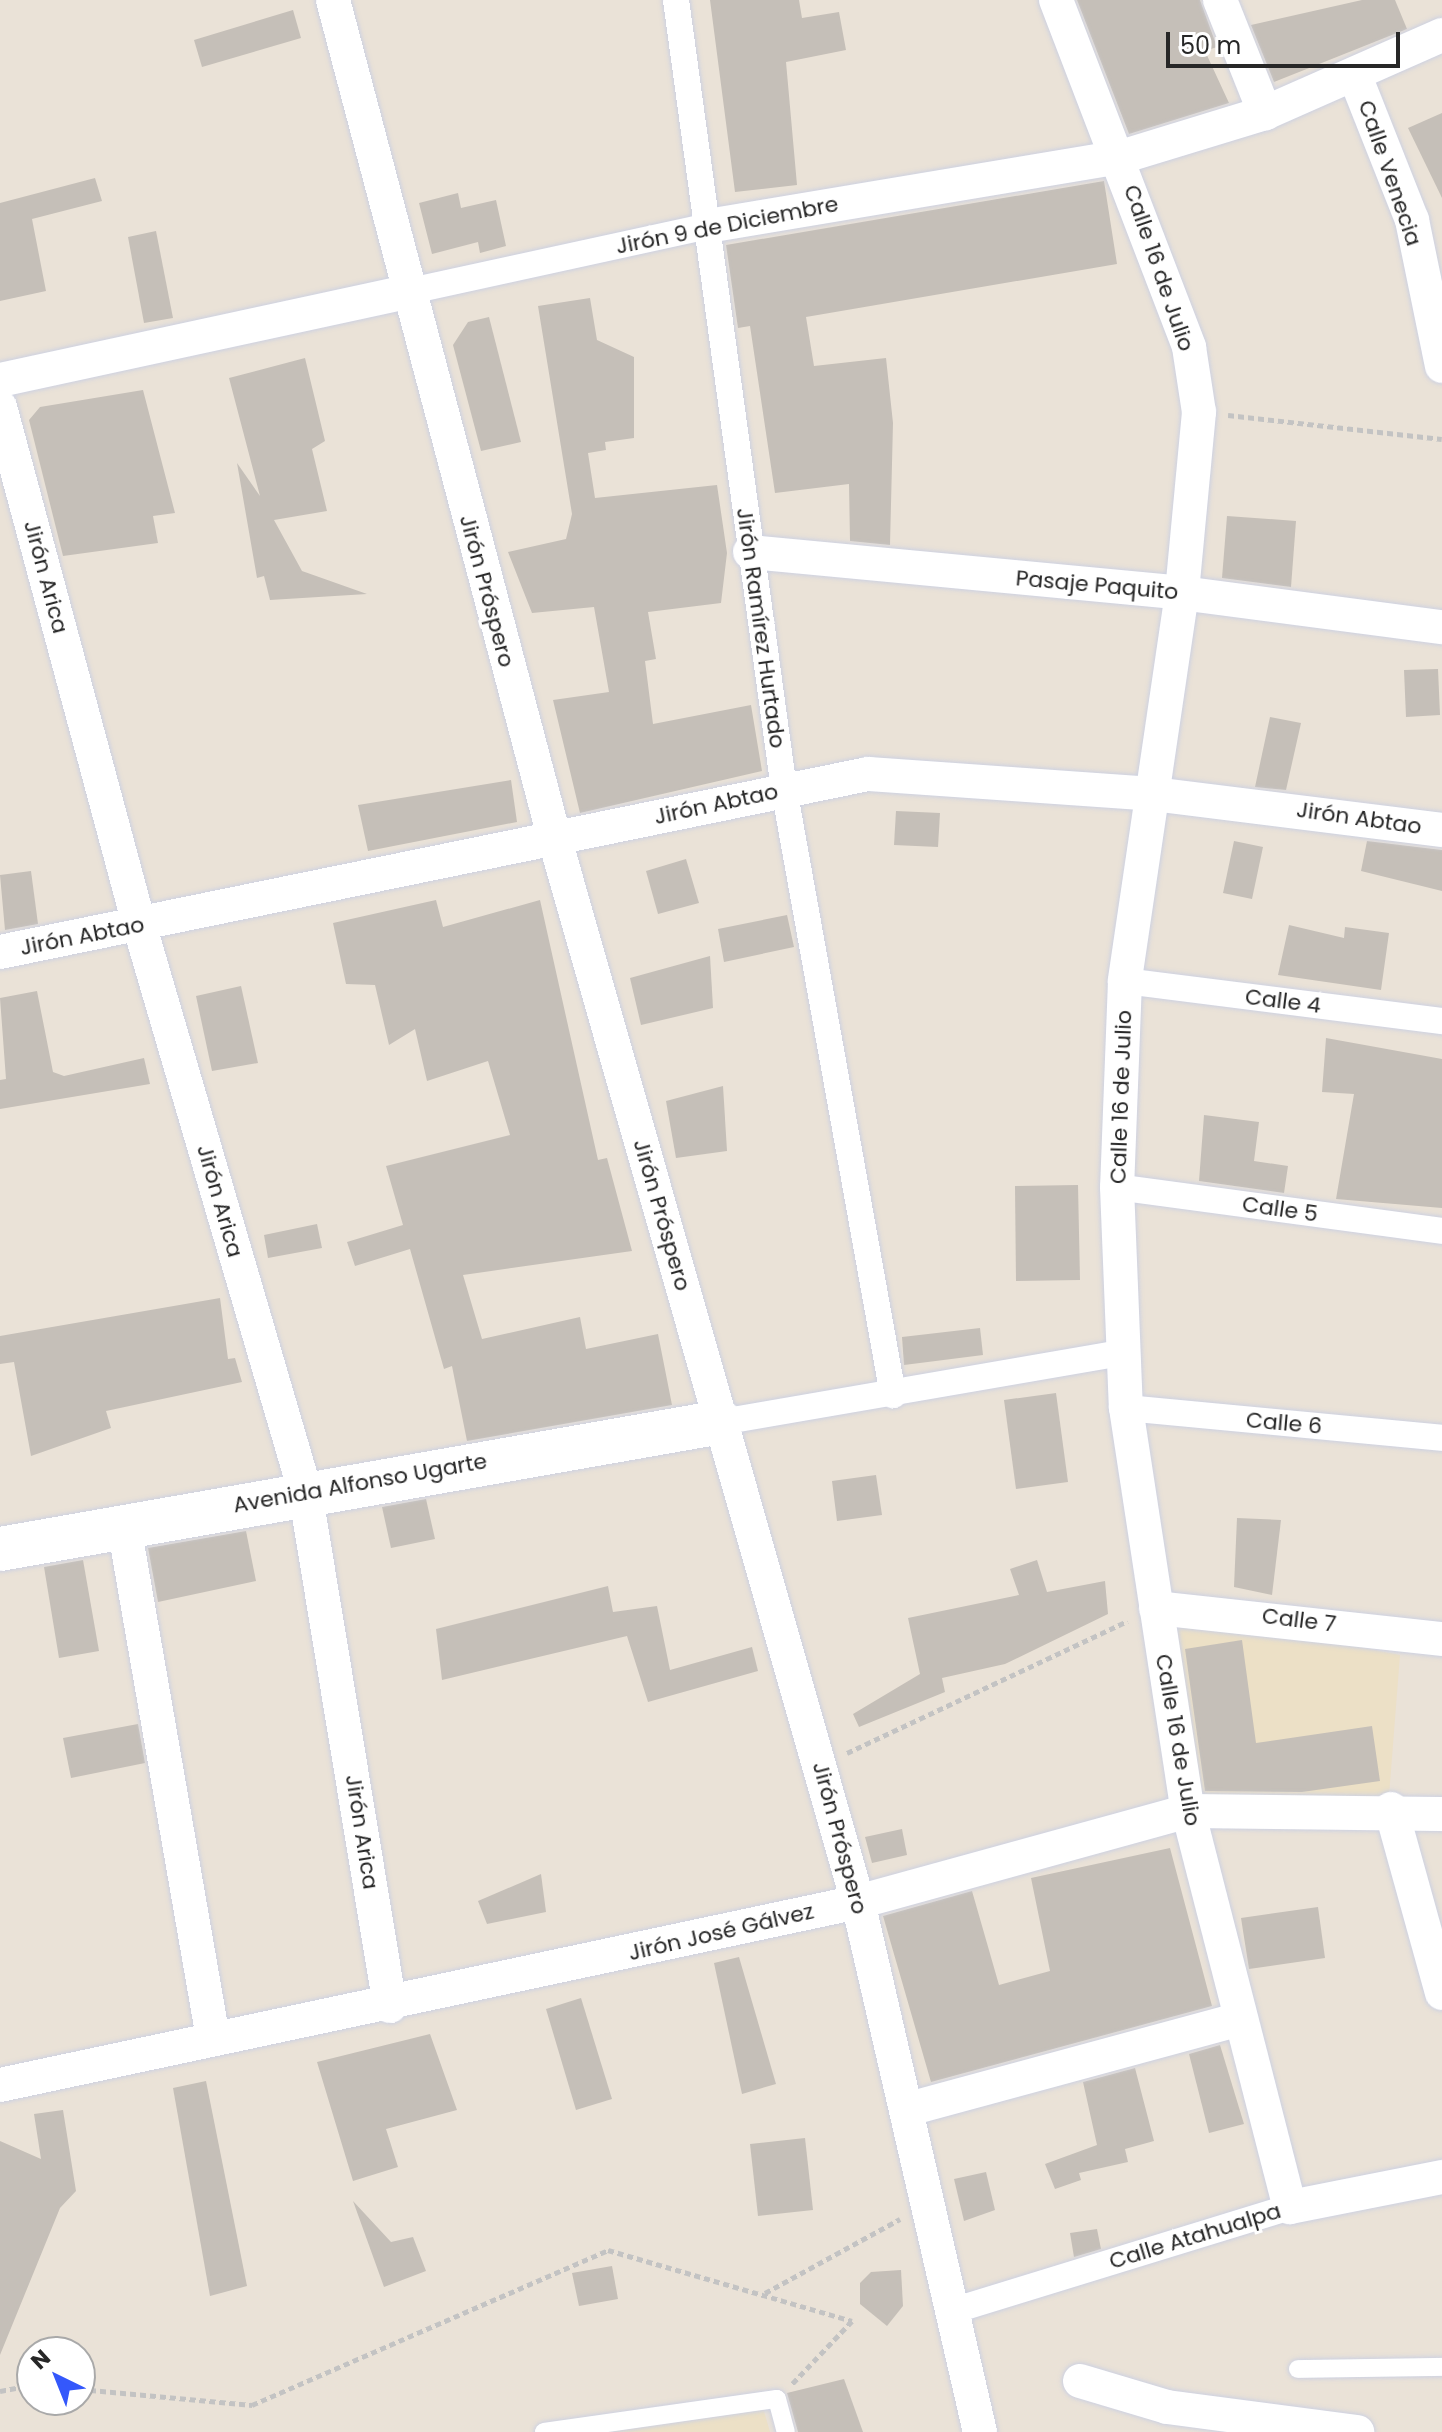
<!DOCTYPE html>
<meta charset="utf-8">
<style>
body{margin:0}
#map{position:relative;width:1442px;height:2432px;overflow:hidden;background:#eae2d7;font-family:Poppins,sans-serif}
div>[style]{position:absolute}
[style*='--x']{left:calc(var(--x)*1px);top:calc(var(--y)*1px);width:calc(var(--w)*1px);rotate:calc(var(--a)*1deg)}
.education>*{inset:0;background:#ece0c6}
.building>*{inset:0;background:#c5bfb8}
.path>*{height:5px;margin-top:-2.5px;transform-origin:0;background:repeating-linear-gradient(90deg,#c3c3c3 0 6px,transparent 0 10px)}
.roads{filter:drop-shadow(0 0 2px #cdd1e1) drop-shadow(0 0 2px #cdd1e1)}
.service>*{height:18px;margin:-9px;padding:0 9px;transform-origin:9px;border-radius:9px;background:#fff}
.pedestrian>*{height:26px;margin:-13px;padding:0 13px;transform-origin:13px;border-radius:13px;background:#fff}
.minor>*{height:34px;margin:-17px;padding:0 17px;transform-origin:17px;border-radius:17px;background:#fff}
.secondary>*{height:44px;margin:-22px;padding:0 22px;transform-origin:22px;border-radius:22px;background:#fff}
span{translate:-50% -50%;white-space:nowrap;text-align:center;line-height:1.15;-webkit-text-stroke:6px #fff;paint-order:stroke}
.street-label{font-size:22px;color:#272727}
.north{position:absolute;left:16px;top:2336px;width:80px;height:80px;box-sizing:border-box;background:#fff;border:2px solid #a9a9a9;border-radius:50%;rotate:317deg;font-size:22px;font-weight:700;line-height:32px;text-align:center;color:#272727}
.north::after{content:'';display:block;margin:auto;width:28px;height:36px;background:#3458fb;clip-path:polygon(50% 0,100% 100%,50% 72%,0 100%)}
.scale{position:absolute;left:1166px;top:32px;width:234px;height:36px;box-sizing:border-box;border:4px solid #272727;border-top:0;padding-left:10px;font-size:24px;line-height:28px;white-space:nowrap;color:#272727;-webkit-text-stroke:6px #fff;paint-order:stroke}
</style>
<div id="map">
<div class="education">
<i style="clip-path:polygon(1169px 1624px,1257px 1627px,1400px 1655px,1389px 1796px,1197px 1801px)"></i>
<i style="clip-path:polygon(763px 2408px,770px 2432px,589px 2432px)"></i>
</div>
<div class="building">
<i style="clip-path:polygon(710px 0,799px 0,802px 18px,839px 12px,846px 50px,786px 62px,797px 185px,735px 192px)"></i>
<i style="clip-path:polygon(1077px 0,1200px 0,1217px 47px,1205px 51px,1229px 103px,1129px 134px)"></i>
<i style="clip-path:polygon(1362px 0,1395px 0,1407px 29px,1274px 82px,1251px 25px)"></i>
<i style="clip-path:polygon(293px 10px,301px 38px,202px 67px,194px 40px)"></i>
<i style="clip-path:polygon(1442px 113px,1442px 198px,1408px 128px)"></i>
<i style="clip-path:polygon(95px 178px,102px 201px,32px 219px,46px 291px,0 301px,0 203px)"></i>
<i style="clip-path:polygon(1104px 181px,1117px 264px,806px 317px,814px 366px,886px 358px,893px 423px,890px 545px,850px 541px,849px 484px,775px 493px,750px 326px,738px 328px,726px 245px)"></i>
<i style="clip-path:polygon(458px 193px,461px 208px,496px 200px,506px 246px,480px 253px,478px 242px,432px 254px,419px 203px)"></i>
<i style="clip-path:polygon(156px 231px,173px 318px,144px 323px,128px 237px)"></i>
<i style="clip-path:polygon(590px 298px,597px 340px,634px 357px,634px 438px,605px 442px,606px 450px,588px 453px,595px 498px,717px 485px,727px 553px,721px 603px,648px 612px,656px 659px,645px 661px,653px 724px,751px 705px,762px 771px,580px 813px,553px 700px,609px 692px,594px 607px,532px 613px,508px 552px,566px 539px,572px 514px,538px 306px)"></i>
<i style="clip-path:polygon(489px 317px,521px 442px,481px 451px,453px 345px,468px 322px)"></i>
<i style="clip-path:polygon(305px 358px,325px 441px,312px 449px,327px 511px,274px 520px,302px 571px,367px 594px,270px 600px,264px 576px,257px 578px,237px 463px,260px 496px,229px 378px)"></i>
<i style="clip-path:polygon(143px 390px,175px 513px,153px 516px,158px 543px,63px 556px,29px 420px,40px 407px)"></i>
<i style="clip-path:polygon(1227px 516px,1296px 521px,1291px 587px,1222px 578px)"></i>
<i style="clip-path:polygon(1438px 669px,1440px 715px,1406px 717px,1404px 670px)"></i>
<i style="clip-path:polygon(1270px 717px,1301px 723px,1286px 790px,1255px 787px)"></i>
<i style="clip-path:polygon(511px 780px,517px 822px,368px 851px,358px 805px)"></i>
<i style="clip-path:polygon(896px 811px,940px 813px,938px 847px,894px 845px)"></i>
<i style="clip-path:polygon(1234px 841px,1263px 847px,1252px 899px,1223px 893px)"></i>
<i style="clip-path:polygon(1367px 841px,1442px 850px,1442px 891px,1361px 871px)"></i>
<i style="clip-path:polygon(686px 859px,699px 903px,658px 914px,646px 871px)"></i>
<i style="clip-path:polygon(31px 871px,38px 924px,5px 930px,0 875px)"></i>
<i style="clip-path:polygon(436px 900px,443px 927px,540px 900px,598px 1160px,607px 1158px,632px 1251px,463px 1275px,482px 1339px,580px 1317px,586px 1349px,658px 1334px,672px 1405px,467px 1441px,452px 1366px,444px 1369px,410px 1249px,355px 1266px,347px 1242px,403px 1225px,386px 1166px,510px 1135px,488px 1061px,427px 1081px,415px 1029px,389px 1045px,375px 985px,346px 984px,333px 923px)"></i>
<i style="clip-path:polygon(787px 915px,794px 947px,724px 962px,718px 929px)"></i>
<i style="clip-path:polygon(1289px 925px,1344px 938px,1345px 927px,1389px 933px,1381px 990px,1278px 975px)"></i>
<i style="clip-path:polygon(710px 956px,713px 1008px,641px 1025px,630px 978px)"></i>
<i style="clip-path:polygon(241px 986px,258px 1063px,212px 1071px,196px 996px)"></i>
<i style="clip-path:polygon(37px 991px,53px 1072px,64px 1076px,144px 1058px,150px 1084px,0 1109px,0 1080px,6px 1079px,0 998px)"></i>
<i style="clip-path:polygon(1326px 1038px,1442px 1059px,1442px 1208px,1336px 1199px,1354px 1094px,1322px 1092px)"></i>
<i style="clip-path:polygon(723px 1086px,727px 1151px,676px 1158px,666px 1101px)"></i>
<i style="clip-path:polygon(1204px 1115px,1259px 1122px,1254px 1161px,1288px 1166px,1284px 1193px,1199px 1181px)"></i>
<i style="clip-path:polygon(1078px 1185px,1080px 1280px,1016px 1281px,1015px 1186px)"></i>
<i style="clip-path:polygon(317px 1224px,322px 1248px,268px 1258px,264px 1235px)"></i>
<i style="clip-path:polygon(220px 1298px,228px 1359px,235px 1358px,242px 1382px,106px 1411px,111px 1428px,31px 1456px,14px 1362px,0 1364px,0 1336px)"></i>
<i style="clip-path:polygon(980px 1328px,983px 1355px,904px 1365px,902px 1337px)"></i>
<i style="clip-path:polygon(1056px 1393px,1068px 1482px,1016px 1489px,1004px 1400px)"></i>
<i style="clip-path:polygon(876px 1475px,882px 1515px,837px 1521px,832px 1481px)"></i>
<i style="clip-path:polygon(426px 1499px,435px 1539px,391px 1548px,382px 1507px)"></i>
<i style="clip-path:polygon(1237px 1518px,1281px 1520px,1272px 1595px,1234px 1587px)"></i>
<i style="clip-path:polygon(246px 1531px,256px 1581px,158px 1602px,148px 1548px)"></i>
<i style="clip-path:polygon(83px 1560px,99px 1651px,59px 1658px,44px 1567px)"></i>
<i style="clip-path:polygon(1037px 1560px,1047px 1592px,1105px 1581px,1108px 1614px,1005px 1664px,942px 1678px,945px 1692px,859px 1727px,853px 1714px,920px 1674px,908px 1618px,1019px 1595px,1010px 1569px)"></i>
<i style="clip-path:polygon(608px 1586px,613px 1612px,657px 1606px,670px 1670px,752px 1647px,758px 1671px,648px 1702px,627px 1636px,442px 1680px,436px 1629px)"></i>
<i style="clip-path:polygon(1242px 1640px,1256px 1743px,1372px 1726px,1380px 1781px,1302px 1792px,1205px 1791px,1185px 1649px)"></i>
<i style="clip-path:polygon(138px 1724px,145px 1763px,71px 1778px,63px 1738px)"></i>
<i style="clip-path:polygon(902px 1829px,907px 1855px,872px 1863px,865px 1837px)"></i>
<i style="clip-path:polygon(1170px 1848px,1212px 2006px,931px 2082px,883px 1916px,972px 1891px,999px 1985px,1050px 1971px,1031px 1878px)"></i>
<i style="clip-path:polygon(541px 1874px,546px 1912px,487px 1924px,478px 1901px)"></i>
<i style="clip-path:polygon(1318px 1907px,1325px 1958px,1249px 1969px,1241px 1918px)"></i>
<i style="clip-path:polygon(739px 1957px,776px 2084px,742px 2094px,714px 1963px)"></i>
<i style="clip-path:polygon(581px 1998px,612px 2099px,576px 2110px,546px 2009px)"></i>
<i style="clip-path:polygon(430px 2034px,457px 2110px,386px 2129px,398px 2167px,353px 2181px,317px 2062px)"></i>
<i style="clip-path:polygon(1220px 2045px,1244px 2124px,1209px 2133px,1189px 2054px)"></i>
<i style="clip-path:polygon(1135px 2068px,1154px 2141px,1125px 2149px,1128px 2162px,1079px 2173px,1081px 2180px,1055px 2189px,1045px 2164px,1097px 2145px,1083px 2082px)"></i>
<i style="clip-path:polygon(206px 2081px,247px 2286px,210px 2296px,173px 2088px)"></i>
<i style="clip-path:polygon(63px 2110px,76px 2191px,60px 2208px,0 2355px,0 2141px,41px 2159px,34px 2114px)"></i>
<i style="clip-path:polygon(805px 2138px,813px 2210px,758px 2216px,750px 2144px)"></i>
<i style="clip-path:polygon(986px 2172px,995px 2210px,964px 2221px,954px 2179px)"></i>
<i style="clip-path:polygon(353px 2201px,391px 2242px,413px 2237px,426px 2271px,384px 2287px)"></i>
<i style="clip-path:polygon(1097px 2229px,1101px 2249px,1074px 2257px,1070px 2233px)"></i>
<i style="clip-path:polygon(612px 2266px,618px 2299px,579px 2306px,572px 2273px)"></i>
<i style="clip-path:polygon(901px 2270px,903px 2306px,887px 2326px,860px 2304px,860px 2283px,871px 2272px)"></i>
<i style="clip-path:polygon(844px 2379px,863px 2432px,798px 2432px,787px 2393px)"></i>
</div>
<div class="path">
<i style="--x:1228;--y:415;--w:215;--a:6.4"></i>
<i style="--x:847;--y:1753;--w:310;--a:-25.2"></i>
<i style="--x:765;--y:2293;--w:154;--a:-28.7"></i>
<i style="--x:80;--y:2389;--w:173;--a:5.3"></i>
<i style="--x:252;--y:2405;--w:388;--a:-23.5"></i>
<i style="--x:608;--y:2250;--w:254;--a:16.2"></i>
<i style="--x:852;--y:2321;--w:87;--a:133.6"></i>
<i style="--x:0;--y:2391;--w:33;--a:-11"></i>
</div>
<div class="roads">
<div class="service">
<i style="--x:1298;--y:2369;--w:144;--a:-0.8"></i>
<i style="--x:544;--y:2432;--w:235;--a:-8.1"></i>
<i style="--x:777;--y:2399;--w:34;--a:75"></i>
</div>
<div class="pedestrian">
<i style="--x:676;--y:0;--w:796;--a:82.21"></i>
<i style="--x:784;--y:789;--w:616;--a:79.8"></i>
<i style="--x:406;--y:292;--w:309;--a:-12.3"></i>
<i style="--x:1125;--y:981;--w:320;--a:7.2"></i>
<i style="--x:1117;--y:1187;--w:328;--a:7.7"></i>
<i style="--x:1126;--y:1408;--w:317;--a:5.4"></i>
<i style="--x:721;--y:1422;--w:411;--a:-9.8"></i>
<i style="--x:952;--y:2311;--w:354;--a:-17.1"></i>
</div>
<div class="minor">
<i style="--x:333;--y:0;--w:869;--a:75.2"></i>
<i style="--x:555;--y:840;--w:1104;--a:74.08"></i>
<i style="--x:858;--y:1902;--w:544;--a:77.04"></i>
<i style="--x:1056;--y:0;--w:372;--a:69"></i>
<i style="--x:1189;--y:347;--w:66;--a:81.3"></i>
<i style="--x:1199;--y:412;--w:182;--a:95.4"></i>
<i style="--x:1182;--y:593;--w:392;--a:98.4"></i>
<i style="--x:1125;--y:981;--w:206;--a:92.2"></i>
<i style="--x:1117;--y:1187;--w:221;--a:87.7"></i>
<i style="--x:1126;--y:1408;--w:408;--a:81.3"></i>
<i style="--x:1188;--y:1811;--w:409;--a:75.6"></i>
<i style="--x:1290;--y:2207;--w:155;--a:-11.2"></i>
<i style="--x:1220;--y:0;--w:122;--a:68.3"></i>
<i style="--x:1355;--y:76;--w:155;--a:68.4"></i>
<i style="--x:1412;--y:220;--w:149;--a:78.4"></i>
<i style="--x:708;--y:226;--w:419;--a:-9.5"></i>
<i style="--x:1121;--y:157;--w:151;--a:-17"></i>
<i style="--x:1265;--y:113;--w:193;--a:-23.8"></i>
<i style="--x:0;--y:380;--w:415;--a:-12.2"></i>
<i style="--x:0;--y:407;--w:535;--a:74.95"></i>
<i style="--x:139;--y:924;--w:591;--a:73.68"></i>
<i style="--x:305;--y:1491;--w:522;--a:80.63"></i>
<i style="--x:750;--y:552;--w:434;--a:5.4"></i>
<i style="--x:1182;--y:593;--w:262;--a:7.5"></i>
<i style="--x:0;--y:952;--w:886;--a:-11.59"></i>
<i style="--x:868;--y:774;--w:286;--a:4"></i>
<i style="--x:1153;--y:794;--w:291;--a:7.1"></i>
<i style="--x:124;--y:1526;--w:520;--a:80.14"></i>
<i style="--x:1156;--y:1608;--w:288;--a:6.2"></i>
<i style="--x:1391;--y:1809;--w:191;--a:74.5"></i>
<i style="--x:0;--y:2085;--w:877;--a:-12.04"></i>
<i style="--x:858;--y:1902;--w:342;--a:-15.4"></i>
<i style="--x:1188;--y:1811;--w:254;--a:0.7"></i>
<i style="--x:909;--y:2109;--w:343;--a:-15.2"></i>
<i style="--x:1080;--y:2381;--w:91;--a:16.6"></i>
<i style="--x:1167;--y:2407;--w:192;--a:7.5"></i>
</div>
<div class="secondary">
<i style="--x:0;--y:1549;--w:732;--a:-9.99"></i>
</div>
</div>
<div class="street-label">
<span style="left:1390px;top:173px;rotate:71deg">Calle Venecia</span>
<span style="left:727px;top:225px;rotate:-11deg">Jirón 9 de Diciembre</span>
<span style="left:1159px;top:268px;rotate:71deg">Calle 16 de Julio</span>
<span style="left:46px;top:577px;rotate:75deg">Jirón Arica</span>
<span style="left:1097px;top:585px;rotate:5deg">Pasaje Paquito</span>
<span style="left:487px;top:591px;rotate:75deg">Jirón Próspero</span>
<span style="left:761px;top:628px;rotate:82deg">Jirón Ramírez Hurtado</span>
<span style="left:716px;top:804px;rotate:-12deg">Jirón Abtao</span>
<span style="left:1359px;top:818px;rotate:8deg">Jirón Abtao</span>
<span style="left:82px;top:936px;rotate:-11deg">Jirón Abtao</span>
<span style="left:1283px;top:1001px;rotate:7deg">Calle 4</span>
<span style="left:1121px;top:1097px;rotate:-88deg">Calle 16 de Julio</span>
<span style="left:220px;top:1201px;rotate:74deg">Jirón Arica</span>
<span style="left:1280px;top:1209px;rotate:8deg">Calle 5</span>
<span style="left:662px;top:1215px;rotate:74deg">Jirón Próspero</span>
<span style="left:1284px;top:1423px;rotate:5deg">Calle 6</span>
<span style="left:360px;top:1483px;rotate:-10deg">Avenida Alfonso Ugarte</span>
<span style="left:1299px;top:1620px;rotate:7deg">Calle 7</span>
<span style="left:1178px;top:1740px;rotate:80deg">Calle 16 de Julio</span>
<span style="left:362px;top:1832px;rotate:81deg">Jirón Arica</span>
<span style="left:840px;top:1838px;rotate:75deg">Jirón Próspero</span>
<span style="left:721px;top:1932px;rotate:-13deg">Jirón José Gálvez</span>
<span style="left:1195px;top:2236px;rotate:-17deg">Calle Atahualpa</span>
</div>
<div class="north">N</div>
<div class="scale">50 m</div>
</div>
